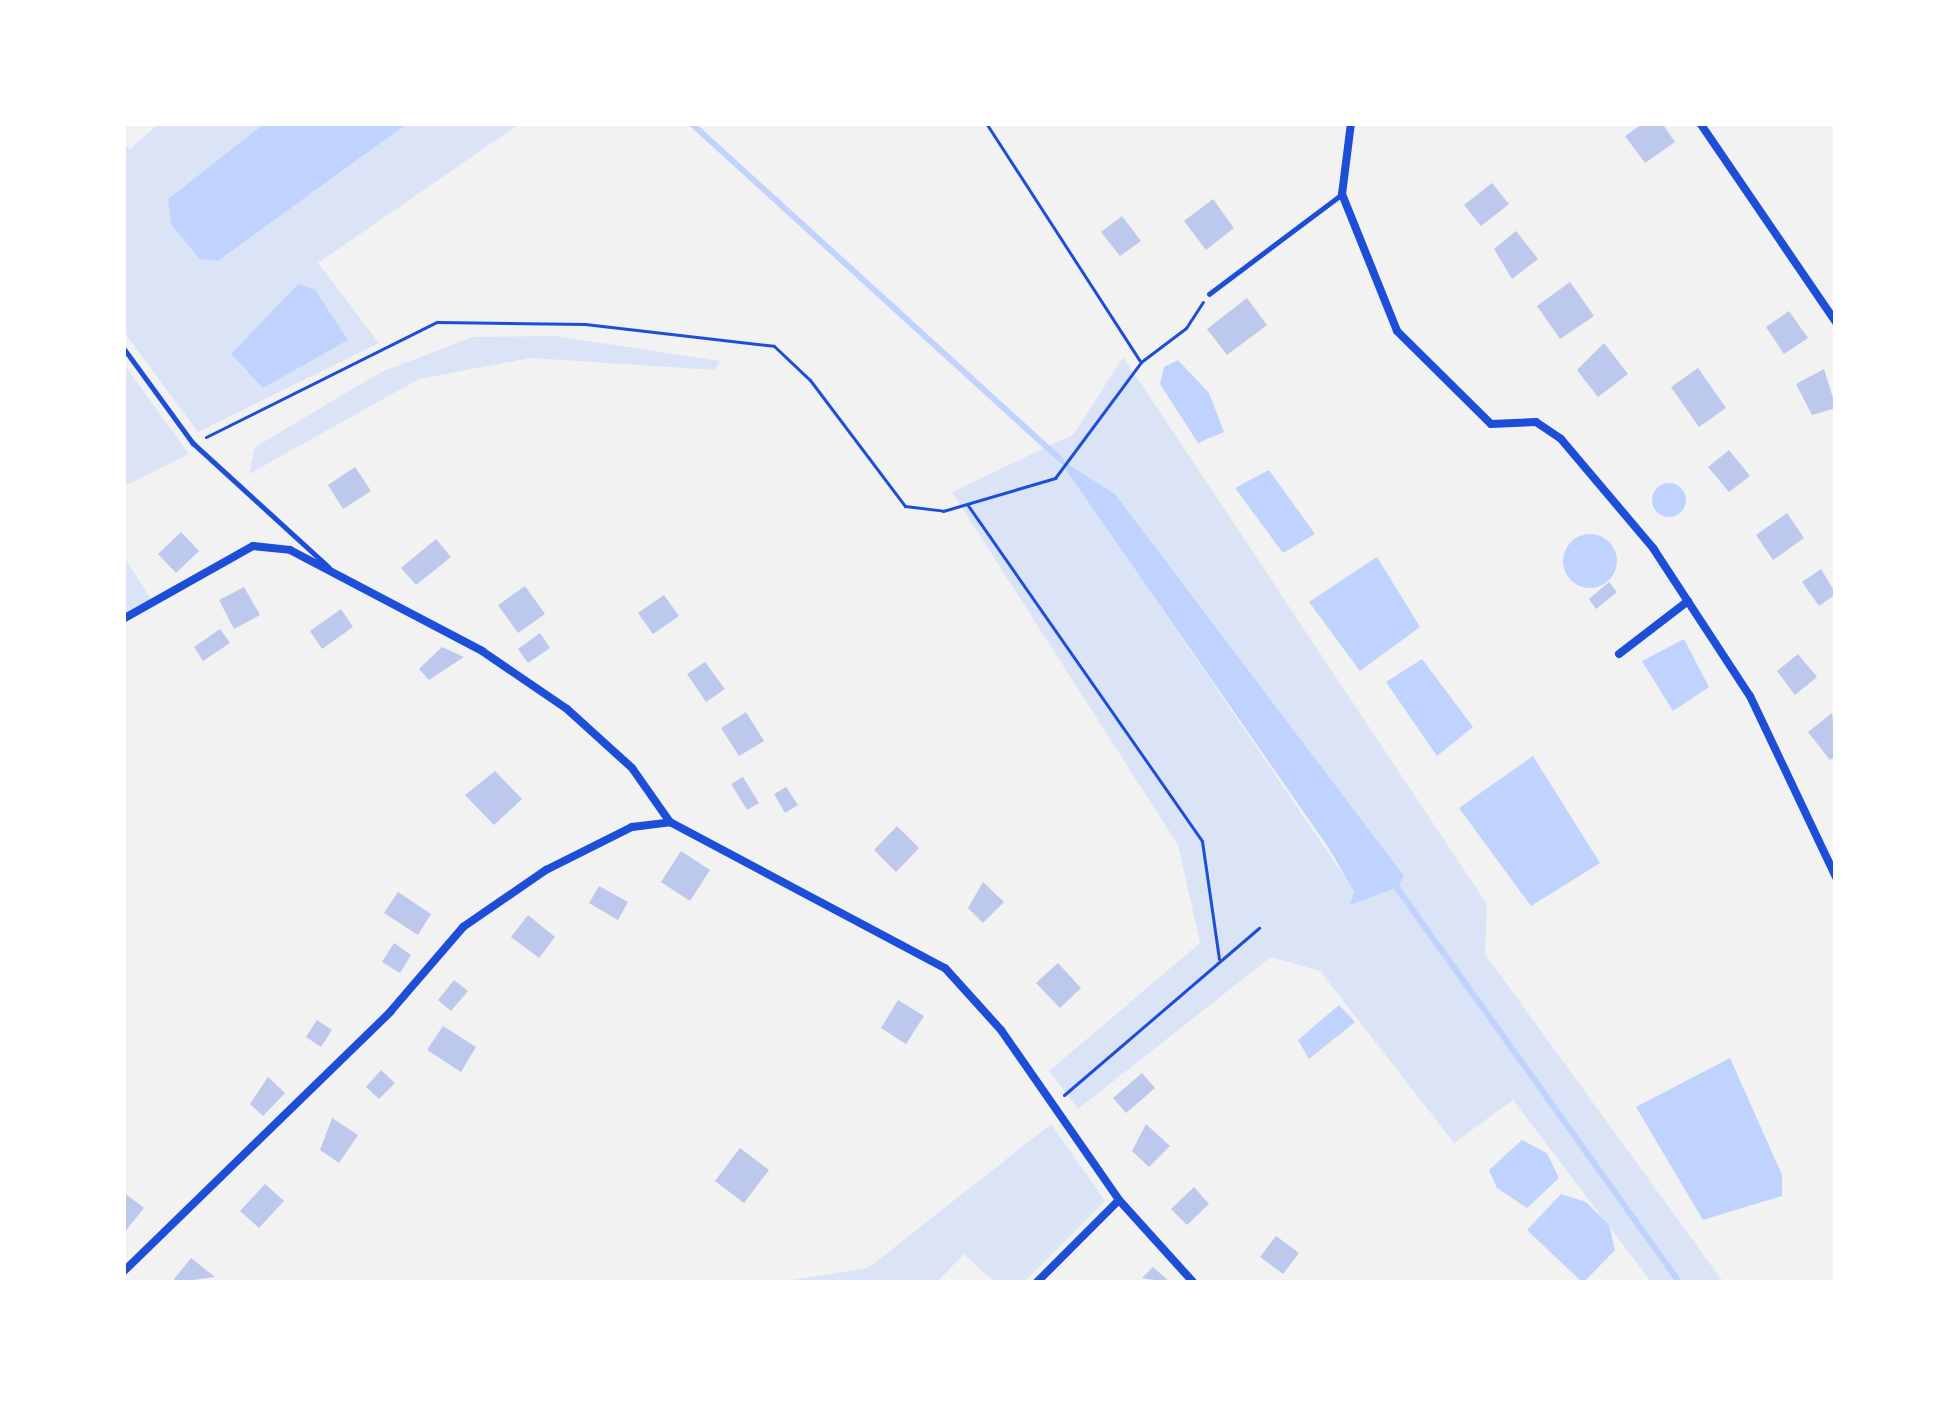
<!DOCTYPE html>
<style>
body{margin:0}
#map{position:relative;width:1959px;height:1406px;overflow:hidden;background:#f2f2f2;font-family:Arial,sans-serif}
div>[style]{position:absolute}
[style*='--x']{left:calc(var(--x)*1px);top:calc(var(--y)*1px);width:calc(var(--w)*1px);rotate:calc(var(--a)*1deg)}
.green>*{inset:0;background:#dbe4f7}
.water>*{inset:0;background:#bfd3fe}
.round{border-radius:50%}
.stream>*{height:6px;margin:-3px;padding:0 3px;transform-origin:3px;border-radius:3px;background:#bfd3fe}
.building>*{inset:0;background:#bdc9ec}
.path>*{height:3px;margin:-1.5px;padding:0 1.5px;transform-origin:1.5px;border-radius:1.5px;background:#1d4ed8}
.service>*{height:4.5px;margin:-2.25px;padding:0 2.25px;transform-origin:2.25px;border-radius:2.25px;background:#1d4ed8}
.minor>*{height:8px;margin:-4px;padding:0 4px;transform-origin:4px;border-radius:4px;background:#1d4ed8}
span{translate:-50% -50%;white-space:nowrap;text-align:center;line-height:1.15;-webkit-text-stroke:9px #fff;paint-order:stroke}
.frame{position:absolute;inset:0;border:126px solid #fff;pointer-events:none}
</style>
<div id="map">
<div class="green">
<i style="clip-path:polygon(159px 123px,265px 123px,168px 199px,171px 225px,200px 258px,218px 261px,408px 123px,521px 123px,318px 263px,379px 343px,198px 432px,123px 331px,123px 142px,130px 149px)"></i>
<i style="clip-path:polygon(555px 336px,720px 361px,715px 370px,530px 358px,419px 379px,249px 474px,255px 447px,381px 372px,473px 337px)"></i>
<i style="clip-path:polygon(evenodd,1123px 357px,1487px 904px,1485px 954px,1724px 1283px,1652px 1283px,1513px 1100px,1454px 1143px,1320px 971px,1271px 957px,1078px 1109px,1049px 1071px,1200px 943px,1178px 845px,952px 492px,1074px 434px,1123px 357px,1060px 459px,1115px 494px,1404px 876px,1355px 892px,1060px 459px)"></i>
<i style="clip-path:polygon(123px 363px,189px 454px,123px 487px)"></i>
<i style="clip-path:polygon(123px 555px,152px 601px,123px 614px)"></i>
<i style="clip-path:polygon(1051px 1124px,1105px 1201px,1023px 1283px,995px 1283px,964px 1254px,936px 1283px,772px 1283px,868px 1268px)"></i>
</div>
<div class="water">
<i style="clip-path:polygon(265px 123px,408px 123px,218px 261px,200px 259px,171px 225px,168px 199px)"></i>
<i style="clip-path:polygon(298px 284px,315px 290px,348px 340px,263px 388px,231px 354px)"></i>
<i style="clip-path:polygon(1178px 360px,1209px 393px,1224px 432px,1198px 443px,1160px 384px,1164px 367px)"></i>
<i style="clip-path:polygon(1057px 457px,1115px 494px,1404px 876px,1398px 887px,1350px 905px,1354px 892px,1330px 850px)"></i>
<i style="clip-path:polygon(1269px 470px,1315px 534px,1283px 553px,1235px 488px)"></i>
<i class="round" style="left:1652px;top:483px;width:34px;height:34px"></i>
<i class="round" style="left:1563px;top:534px;width:54px;height:54px"></i>
<i style="clip-path:polygon(1377px 557px,1420px 627px,1360px 671px,1309px 602px)"></i>
<i style="clip-path:polygon(1684px 639px,1709px 687px,1673px 711px,1642px 661px)"></i>
<i style="clip-path:polygon(1422px 659px,1473px 727px,1437px 756px,1386px 682px)"></i>
<i style="clip-path:polygon(1533px 756px,1600px 863px,1531px 906px,1459px 808px)"></i>
<i style="clip-path:polygon(1339px 1005px,1355px 1022px,1309px 1059px,1298px 1040px)"></i>
<i style="clip-path:polygon(1730px 1058px,1782px 1175px,1782px 1196px,1703px 1220px,1636px 1107px)"></i>
<i style="clip-path:polygon(1522px 1140px,1547px 1153px,1559px 1178px,1527px 1208px,1497px 1188px,1489px 1170px)"></i>
<i style="clip-path:polygon(1561px 1194px,1586px 1202px,1609px 1225px,1615px 1250px,1583px 1283px,1527px 1230px)"></i>
</div>
<div class="stream">
<i style="--x:691;--y:123;--w:500;--a:42.33"></i>
<i style="--x:1392;--y:881;--w:495;--a:54.4"></i>
</div>
<div class="building">
<i style="clip-path:polygon(1644px 123px,1662px 123px,1675px 142px,1645px 163px,1625px 136px)"></i>
<i style="clip-path:polygon(1492px 183px,1509px 204px,1481px 226px,1464px 205px)"></i>
<i style="clip-path:polygon(1213px 199px,1234px 228px,1206px 250px,1184px 221px)"></i>
<i style="clip-path:polygon(1122px 216px,1141px 241px,1120px 256px,1101px 232px)"></i>
<i style="clip-path:polygon(1516px 231px,1538px 259px,1512px 279px,1494px 249px)"></i>
<i style="clip-path:polygon(1570px 282px,1594px 316px,1560px 339px,1537px 306px)"></i>
<i style="clip-path:polygon(1247px 298px,1267px 325px,1227px 355px,1207px 329px)"></i>
<i style="clip-path:polygon(1789px 311px,1808px 338px,1784px 354px,1766px 327px)"></i>
<i style="clip-path:polygon(1604px 343px,1628px 374px,1598px 397px,1577px 370px)"></i>
<i style="clip-path:polygon(1698px 368px,1726px 408px,1699px 427px,1671px 387px)"></i>
<i style="clip-path:polygon(1824px 369px,1836px 408px,1812px 415px,1796px 384px)"></i>
<i style="clip-path:polygon(1729px 450px,1750px 476px,1729px 492px,1708px 467px)"></i>
<i style="clip-path:polygon(355px 467px,371px 491px,343px 509px,328px 485px)"></i>
<i style="clip-path:polygon(1787px 513px,1804px 538px,1773px 560px,1756px 535px)"></i>
<i style="clip-path:polygon(181px 532px,199px 551px,176px 573px,158px 554px)"></i>
<i style="clip-path:polygon(436px 539px,451px 557px,416px 585px,401px 568px)"></i>
<i style="clip-path:polygon(1821px 569px,1836px 594px,1819px 606px,1802px 582px)"></i>
<i style="clip-path:polygon(1609px 582px,1617px 592px,1596px 609px,1589px 599px)"></i>
<i style="clip-path:polygon(525px 586px,545px 614px,518px 633px,498px 605px)"></i>
<i style="clip-path:polygon(244px 587px,260px 615px,234px 629px,219px 600px)"></i>
<i style="clip-path:polygon(664px 595px,679px 616px,653px 634px,638px 613px)"></i>
<i style="clip-path:polygon(341px 609px,353px 627px,322px 649px,310px 631px)"></i>
<i style="clip-path:polygon(220px 629px,230px 643px,203px 661px,194px 647px)"></i>
<i style="clip-path:polygon(540px 633px,550px 648px,528px 663px,518px 649px)"></i>
<i style="clip-path:polygon(442px 647px,464px 657px,429px 680px,419px 669px)"></i>
<i style="clip-path:polygon(1798px 654px,1817px 677px,1795px 695px,1777px 671px)"></i>
<i style="clip-path:polygon(705px 662px,725px 689px,706px 702px,687px 674px)"></i>
<i style="clip-path:polygon(746px 712px,764px 741px,739px 756px,721px 728px)"></i>
<i style="clip-path:polygon(1832px 713px,1836px 755px,1830px 760px,1808px 732px)"></i>
<i style="clip-path:polygon(495px 771px,522px 799px,494px 825px,465px 795px)"></i>
<i style="clip-path:polygon(743px 777px,759px 803px,747px 810px,731px 784px)"></i>
<i style="clip-path:polygon(786px 787px,798px 805px,785px 813px,774px 794px)"></i>
<i style="clip-path:polygon(897px 826px,919px 848px,896px 872px,874px 850px)"></i>
<i style="clip-path:polygon(681px 851px,710px 870px,690px 901px,661px 882px)"></i>
<i style="clip-path:polygon(983px 882px,1004px 902px,983px 923px,968px 908px)"></i>
<i style="clip-path:polygon(599px 886px,628px 902px,618px 920px,589px 903px)"></i>
<i style="clip-path:polygon(398px 892px,431px 914px,418px 935px,384px 913px)"></i>
<i style="clip-path:polygon(528px 915px,555px 937px,539px 958px,511px 937px)"></i>
<i style="clip-path:polygon(394px 943px,411px 955px,400px 973px,382px 962px)"></i>
<i style="clip-path:polygon(1058px 963px,1081px 988px,1060px 1008px,1036px 983px)"></i>
<i style="clip-path:polygon(454px 980px,468px 991px,451px 1011px,438px 1000px)"></i>
<i style="clip-path:polygon(898px 1000px,924px 1016px,906px 1044px,881px 1028px)"></i>
<i style="clip-path:polygon(317px 1020px,332px 1030px,321px 1047px,306px 1037px)"></i>
<i style="clip-path:polygon(443px 1026px,476px 1047px,461px 1072px,427px 1050px)"></i>
<i style="clip-path:polygon(381px 1070px,395px 1083px,379px 1099px,366px 1087px)"></i>
<i style="clip-path:polygon(1142px 1073px,1155px 1088px,1126px 1113px,1113px 1098px)"></i>
<i style="clip-path:polygon(268px 1077px,285px 1093px,263px 1116px,250px 1104px)"></i>
<i style="clip-path:polygon(332px 1118px,358px 1135px,339px 1163px,320px 1150px)"></i>
<i style="clip-path:polygon(1146px 1124px,1170px 1146px,1149px 1167px,1132px 1151px)"></i>
<i style="clip-path:polygon(740px 1148px,769px 1170px,744px 1203px,715px 1181px)"></i>
<i style="clip-path:polygon(265px 1184px,284px 1201px,259px 1228px,240px 1211px)"></i>
<i style="clip-path:polygon(1194px 1187px,1209px 1204px,1187px 1225px,1171px 1209px)"></i>
<i style="clip-path:polygon(123px 1192px,144px 1208px,123px 1234px)"></i>
<i style="clip-path:polygon(1276px 1236px,1299px 1253px,1283px 1274px,1260px 1257px)"></i>
<i style="clip-path:polygon(191px 1258px,215px 1277px,171px 1283px)"></i>
<i style="clip-path:polygon(1153px 1267px,1171px 1283px,1142px 1278px)"></i>
</div>
<div class="path">
<i style="--x:986;--y:123;--w:283;--a:57.1"></i>
<i style="--x:206;--y:437;--w:258;--a:-26.5"></i>
<i style="--x:437;--y:322;--w:148;--a:0.8"></i>
<i style="--x:585;--y:324;--w:190;--a:6.6"></i>
<i style="--x:774;--y:346;--w:50;--a:43.4"></i>
<i style="--x:810;--y:380;--w:158;--a:53"></i>
<i style="--x:905;--y:506;--w:38;--a:7"></i>
<i style="--x:943;--y:511;--w:117;--a:-16.4"></i>
<i style="--x:1055;--y:478;--w:144;--a:-53.4"></i>
<i style="--x:1141;--y:362;--w:56;--a:-37.1"></i>
<i style="--x:1186;--y:328;--w:31;--a:-57"></i>
<i style="--x:967;--y:504;--w:411;--a:55.1"></i>
<i style="--x:1202;--y:841;--w:119;--a:81.8"></i>
<i style="--x:1064;--y:1095;--w:257;--a:-40.6"></i>
</div>
<div class="service">
<i style="--x:1209;--y:294;--w:166;--a:-36.9"></i>
<i style="--x:123;--y:347;--w:119;--a:53.9"></i>
<i style="--x:193;--y:443;--w:184;--a:42.4"></i>
</div>
<div class="minor">
<i style="--x:1351;--y:123;--w:72;--a:97.2"></i>
<i style="--x:1342;--y:194;--w:148;--a:68.1"></i>
<i style="--x:1397;--y:331;--w:132;--a:44.7"></i>
<i style="--x:1491;--y:424;--w:45;--a:-2.5"></i>
<i style="--x:1536;--y:422;--w:30;--a:34"></i>
<i style="--x:1561;--y:439;--w:143;--a:49.8"></i>
<i style="--x:1653;--y:548;--w:177;--a:56.8"></i>
<i style="--x:1750;--y:696;--w:200;--a:64.6"></i>
<i style="--x:1700;--y:123;--w:241;--a:55.7"></i>
<i style="--x:123;--y:619;--w:149;--a:-29.3"></i>
<i style="--x:253;--y:546;--w:37;--a:6"></i>
<i style="--x:290;--y:550;--w:217;--a:27.7"></i>
<i style="--x:482;--y:651;--w:103;--a:34.3"></i>
<i style="--x:567;--y:709;--w:88;--a:42.2"></i>
<i style="--x:632;--y:768;--w:66;--a:54.9"></i>
<i style="--x:670;--y:822;--w:311;--a:28"></i>
<i style="--x:945;--y:968;--w:84;--a:47.9"></i>
<i style="--x:1001;--y:1030;--w:207;--a:55.2"></i>
<i style="--x:1119;--y:1200;--w:112;--a:47.9"></i>
<i style="--x:1619;--y:654;--w:87;--a:-37.5"></i>
<i style="--x:123;--y:1272;--w:373;--a:-44.2"></i>
<i style="--x:390;--y:1012;--w:112;--a:-49.3"></i>
<i style="--x:463;--y:927;--w:101;--a:-34.5"></i>
<i style="--x:546;--y:870;--w:96;--a:-26.6"></i>
<i style="--x:632;--y:827;--w:38;--a:-7"></i>
<i style="--x:1036;--y:1283;--w:117;--a:-45"></i>
</div>
<div class="frame"></div>
</div>
